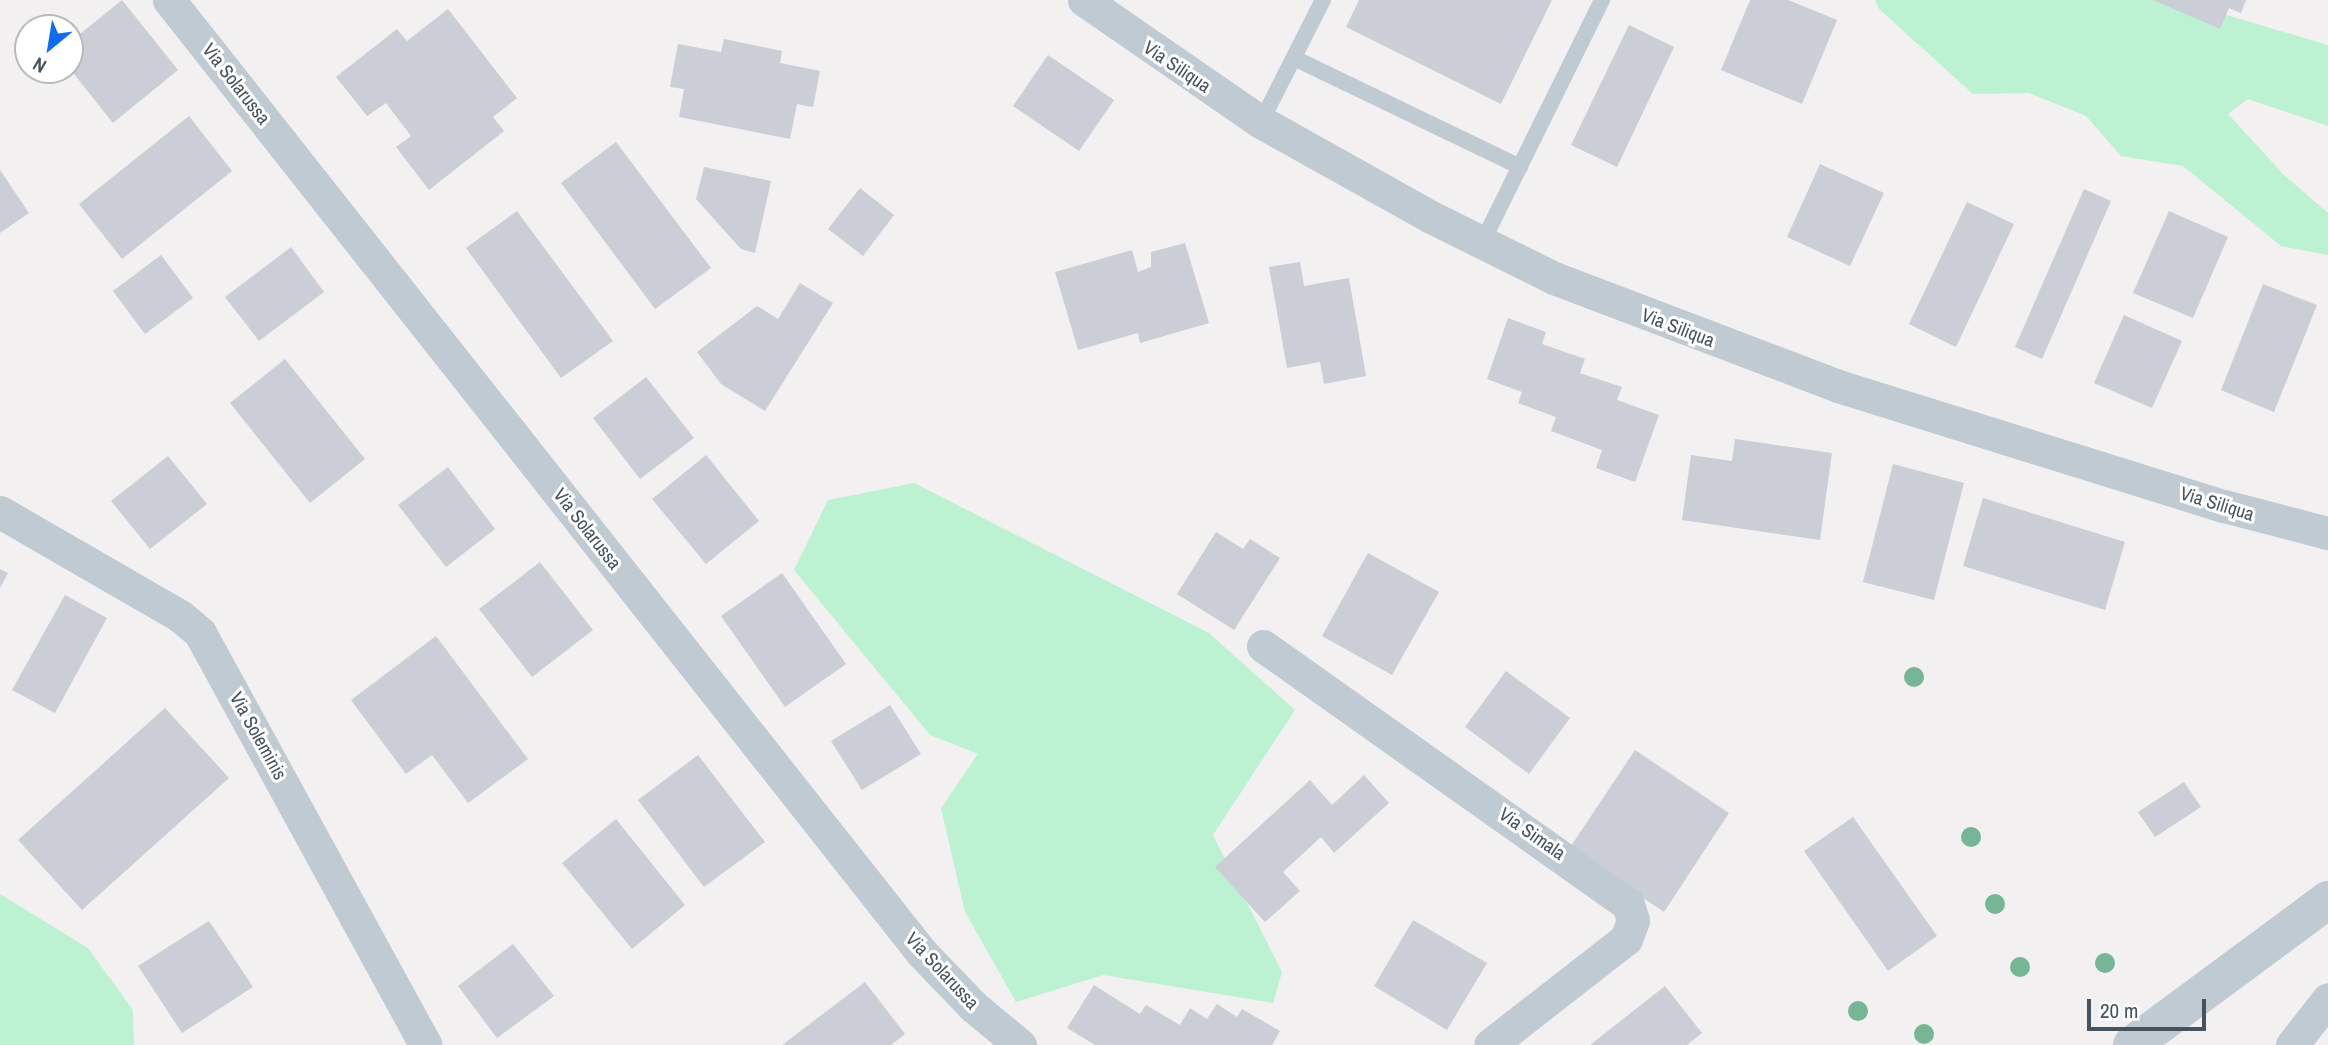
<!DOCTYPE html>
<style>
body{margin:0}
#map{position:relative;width:2328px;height:1045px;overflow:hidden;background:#f2f0f0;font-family:"Archivo Narrow",sans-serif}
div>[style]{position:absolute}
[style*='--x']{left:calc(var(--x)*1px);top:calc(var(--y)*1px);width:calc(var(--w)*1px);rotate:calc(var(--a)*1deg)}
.green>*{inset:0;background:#bcf2d2}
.building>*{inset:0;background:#cbced6}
.service>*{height:16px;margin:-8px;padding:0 8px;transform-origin:8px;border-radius:8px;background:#bfcad2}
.minor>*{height:33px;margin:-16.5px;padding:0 16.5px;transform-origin:16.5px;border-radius:16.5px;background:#bfcad2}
.tertiary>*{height:38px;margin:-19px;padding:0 19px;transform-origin:19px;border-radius:19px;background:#bfcad2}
.trees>*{width:20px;height:20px;margin:-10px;border-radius:50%;background:#76b697}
span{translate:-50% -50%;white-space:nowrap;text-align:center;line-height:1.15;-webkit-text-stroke:6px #fff;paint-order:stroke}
.street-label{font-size:19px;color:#46535f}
.north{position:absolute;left:14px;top:14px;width:70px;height:70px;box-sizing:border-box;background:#fff;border:2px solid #b5babf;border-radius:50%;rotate:210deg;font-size:19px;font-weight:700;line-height:28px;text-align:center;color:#46535f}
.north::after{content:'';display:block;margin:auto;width:24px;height:32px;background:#0d6cef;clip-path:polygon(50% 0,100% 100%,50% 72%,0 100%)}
.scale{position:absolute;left:2087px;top:999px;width:119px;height:32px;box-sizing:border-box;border:4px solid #46535f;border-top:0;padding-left:9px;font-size:21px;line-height:24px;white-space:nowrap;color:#46535f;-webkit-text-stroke:5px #fff;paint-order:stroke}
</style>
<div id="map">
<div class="green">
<i style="clip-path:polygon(1875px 0,2176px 0,2328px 45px,2328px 126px,2248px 99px,2228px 114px,2284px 175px,2328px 213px,2328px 255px,2281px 246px,2183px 166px,2121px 156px,2086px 116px,2029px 93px,1973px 94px,1879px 9px)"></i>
<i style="clip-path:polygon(914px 483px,1209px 633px,1295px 710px,1213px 835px,1282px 972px,1273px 1003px,1103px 975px,1016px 1002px,965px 912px,941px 808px,978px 754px,930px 735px,794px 570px,828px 500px)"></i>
<i style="clip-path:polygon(0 894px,88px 948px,133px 1010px,134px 1045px,0 1045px)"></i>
</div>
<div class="building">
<i style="clip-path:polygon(122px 0,178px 70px,113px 123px,70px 69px,70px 42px)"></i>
<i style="clip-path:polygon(1359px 0,1552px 0,1501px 104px,1346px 27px)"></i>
<i style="clip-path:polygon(1750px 0,1788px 0,1837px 20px,1802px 104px,1721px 70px)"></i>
<i style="clip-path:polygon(2153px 0,2246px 0,2241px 13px,2229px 8px,2220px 29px)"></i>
<i style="clip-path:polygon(448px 9px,517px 98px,493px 117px,504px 131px,429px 190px,396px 147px,411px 136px,386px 103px,367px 116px,336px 77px,397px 29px,407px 41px)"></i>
<i style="clip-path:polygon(1629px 25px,1674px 47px,1617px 167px,1571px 145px)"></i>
<i style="clip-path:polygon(724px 39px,782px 51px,780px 63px,820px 71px,813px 107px,797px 104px,790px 139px,679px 117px,684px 89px,670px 87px,678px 44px,721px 52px)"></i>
<i style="clip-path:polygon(1048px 55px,1114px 100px,1079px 151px,1013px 106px)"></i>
<i style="clip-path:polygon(189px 116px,232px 171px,122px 259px,79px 204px)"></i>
<i style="clip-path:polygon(616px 142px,711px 268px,655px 309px,561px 183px)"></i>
<i style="clip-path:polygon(1820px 164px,1884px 193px,1850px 266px,1787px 237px)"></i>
<i style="clip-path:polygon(704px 167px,771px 181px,755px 253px,741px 249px,696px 199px)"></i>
<i style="clip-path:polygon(0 170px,29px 213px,0 233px)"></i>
<i style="clip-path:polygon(860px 188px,894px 215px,863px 256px,828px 229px)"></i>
<i style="clip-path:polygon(2084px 189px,2111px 201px,2042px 359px,2015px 347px)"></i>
<i style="clip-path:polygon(1967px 202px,2014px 224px,1956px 347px,1909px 324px)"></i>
<i style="clip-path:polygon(517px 211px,613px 341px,561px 378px,466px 248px)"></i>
<i style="clip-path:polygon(2169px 211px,2228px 237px,2193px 318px,2133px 293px)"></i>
<i style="clip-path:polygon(1185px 243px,1209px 323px,1140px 343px,1138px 333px,1078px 350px,1055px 272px,1132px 250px,1138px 272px,1151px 267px,1151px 252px)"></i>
<i style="clip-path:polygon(291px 247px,324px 292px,259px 341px,225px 297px)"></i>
<i style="clip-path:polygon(161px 255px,193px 298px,145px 334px,113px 291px)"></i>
<i style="clip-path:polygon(1300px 262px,1304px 286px,1349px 278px,1366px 376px,1324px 384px,1320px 362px,1287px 368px,1269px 267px)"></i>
<i style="clip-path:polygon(800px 283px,833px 303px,765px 411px,721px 384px,697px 352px,757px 306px,778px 319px)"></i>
<i style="clip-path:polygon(2263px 284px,2317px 305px,2274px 412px,2221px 390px)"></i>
<i style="clip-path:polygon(2124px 315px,2182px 341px,2152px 408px,2094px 383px)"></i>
<i style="clip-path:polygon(1508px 318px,1546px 332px,1542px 344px,1585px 359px,1580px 373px,1622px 387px,1617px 400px,1659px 415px,1635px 482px,1596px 468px,1602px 450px,1551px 431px,1556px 417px,1518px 403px,1522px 392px,1487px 379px)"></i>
<i style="clip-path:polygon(285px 359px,365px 459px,310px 503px,230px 403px)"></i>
<i style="clip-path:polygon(646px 377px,694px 438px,640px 479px,593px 418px)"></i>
<i style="clip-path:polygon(1735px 439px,1832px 453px,1820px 540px,1682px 520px,1691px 455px,1732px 461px)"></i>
<i style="clip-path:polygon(706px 455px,759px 521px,706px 564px,652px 499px)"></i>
<i style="clip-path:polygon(168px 456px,207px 504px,150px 549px,111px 501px)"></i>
<i style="clip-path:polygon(1893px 464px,1964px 483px,1934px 600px,1863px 582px)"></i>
<i style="clip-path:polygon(448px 467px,495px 529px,446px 567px,398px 505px)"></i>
<i style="clip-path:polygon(1983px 498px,2125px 542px,2105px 610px,1963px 566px)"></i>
<i style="clip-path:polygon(1216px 532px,1243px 549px,1250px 539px,1280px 558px,1234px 630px,1177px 594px)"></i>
<i style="clip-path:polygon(1368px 553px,1439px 592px,1392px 675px,1322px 636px)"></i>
<i style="clip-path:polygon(540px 562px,593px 630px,532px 677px,479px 609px)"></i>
<i style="clip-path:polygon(0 569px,8px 573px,0 588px)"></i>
<i style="clip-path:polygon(782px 573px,846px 664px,785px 707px,721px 616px)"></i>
<i style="clip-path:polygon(65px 595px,107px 618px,55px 713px,12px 690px)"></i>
<i style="clip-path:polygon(436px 636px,528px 759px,468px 803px,432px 755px,406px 774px,351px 700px)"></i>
<i style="clip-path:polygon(1506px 671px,1570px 718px,1529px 774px,1465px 727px)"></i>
<i style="clip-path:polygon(890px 705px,921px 754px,862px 790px,831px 741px)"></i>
<i style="clip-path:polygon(165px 708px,229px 778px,82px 910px,18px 840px)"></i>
<i style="clip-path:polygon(1635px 750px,1729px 813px,1664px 912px,1569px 849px)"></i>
<i style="clip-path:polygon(698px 755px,765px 842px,704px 887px,638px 800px)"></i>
<i style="clip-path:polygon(1364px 775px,1389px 803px,1334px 853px,1321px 837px,1283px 872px,1300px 891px,1265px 922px,1215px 867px,1310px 780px,1332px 805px)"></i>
<i style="clip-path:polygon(2184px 782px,2201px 807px,2155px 837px,2138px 812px)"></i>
<i style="clip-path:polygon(1853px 817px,1937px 936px,1888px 971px,1804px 851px)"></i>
<i style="clip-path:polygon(616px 819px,685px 905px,632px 949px,562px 863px)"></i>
<i style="clip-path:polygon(1413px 920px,1487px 963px,1447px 1030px,1374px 986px)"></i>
<i style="clip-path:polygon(209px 921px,253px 987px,182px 1033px,138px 966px)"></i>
<i style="clip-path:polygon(513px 944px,554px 996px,497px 1038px,458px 986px)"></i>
<i style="clip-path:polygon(865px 982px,905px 1034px,891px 1045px,782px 1045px)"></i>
<i style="clip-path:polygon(1094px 985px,1140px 1014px,1146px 1005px,1180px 1025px,1190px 1008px,1207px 1019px,1217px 1004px,1237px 1017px,1242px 1009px,1280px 1031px,1272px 1045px,1095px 1045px,1067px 1028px)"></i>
<i style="clip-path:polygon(1665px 986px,1702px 1033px,1687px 1045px,1590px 1045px)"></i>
</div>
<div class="service">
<i style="--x:1294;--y:58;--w:251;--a:25.7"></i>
<i style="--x:1261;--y:122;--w:137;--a:-63.1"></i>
<i style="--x:1482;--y:243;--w:271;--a:-63.7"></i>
</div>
<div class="minor">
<i style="--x:169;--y:0;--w:1213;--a:51.69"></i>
<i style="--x:921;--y:952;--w:76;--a:46.1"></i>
<i style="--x:974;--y:1007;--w:60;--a:39.6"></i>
<i style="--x:1084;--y:0;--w:215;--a:34.6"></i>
<i style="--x:1261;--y:122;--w:193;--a:29.2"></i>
<i style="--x:1429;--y:216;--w:140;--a:26.4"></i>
<i style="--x:1554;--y:278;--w:304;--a:20.8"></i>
<i style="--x:1838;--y:386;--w:404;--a:17.3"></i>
<i style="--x:2224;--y:506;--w:107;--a:14.6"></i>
<i style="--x:0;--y:512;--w:208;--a:30"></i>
<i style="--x:180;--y:616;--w:26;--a:40"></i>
<i style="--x:200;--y:633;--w:470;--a:61.3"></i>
<i style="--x:1263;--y:646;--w:447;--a:35.3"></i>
<i style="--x:1628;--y:904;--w:17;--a:73"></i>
<i style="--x:1633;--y:920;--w:20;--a:110"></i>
<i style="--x:1626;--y:939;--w:172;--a:142.1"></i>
<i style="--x:2292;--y:1045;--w:58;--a:-52"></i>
</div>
<div class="tertiary">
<i style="--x:2132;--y:1045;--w:244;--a:-36.5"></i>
</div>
<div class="trees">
<i style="left:1914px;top:677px"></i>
<i style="left:1971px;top:837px"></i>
<i style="left:1995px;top:904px"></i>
<i style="left:2105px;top:963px"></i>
<i style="left:2020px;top:967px"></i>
<i style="left:1858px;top:1011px"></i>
<i style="left:1924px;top:1034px"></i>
</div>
<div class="street-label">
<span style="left:1177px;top:67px;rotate:34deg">Via Siliqua</span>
<span style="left:236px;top:84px;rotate:52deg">Via Solarussa</span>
<span style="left:1678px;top:328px;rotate:21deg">Via Siliqua</span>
<span style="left:2217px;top:504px;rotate:17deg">Via Siliqua</span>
<span style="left:587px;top:529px;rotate:52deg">Via Solarussa</span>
<span style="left:258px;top:736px;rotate:61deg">Via Soleminis</span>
<span style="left:1532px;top:834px;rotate:35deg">Via Simala</span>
<span style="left:942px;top:971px;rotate:47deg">Via Solarussa</span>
</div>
<div class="north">N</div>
<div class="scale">20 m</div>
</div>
